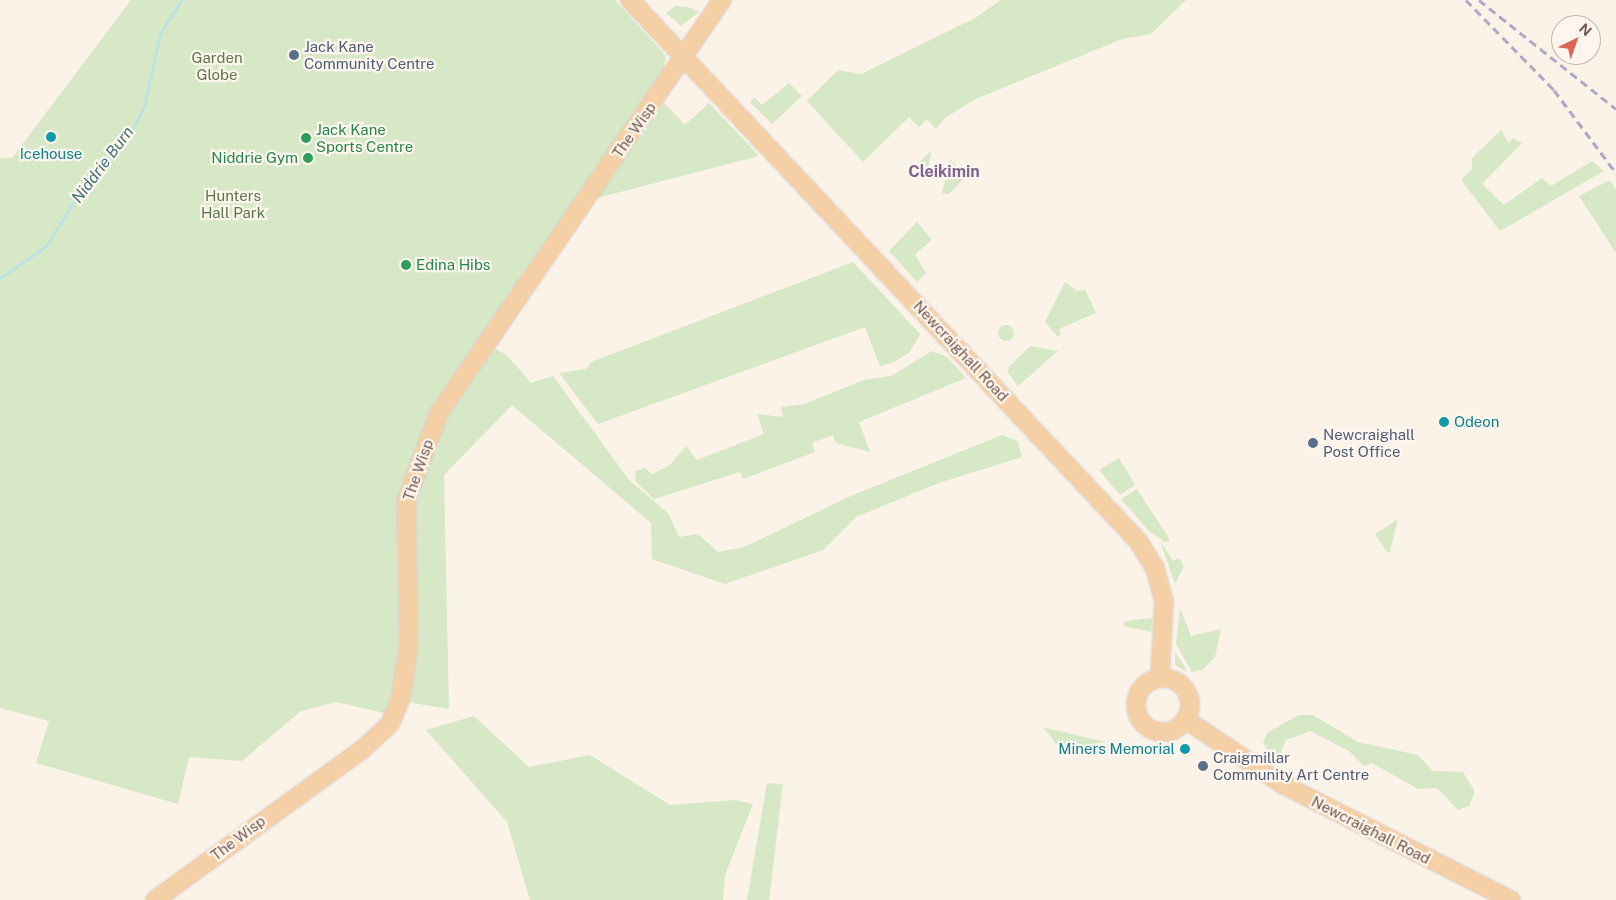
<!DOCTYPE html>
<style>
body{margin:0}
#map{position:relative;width:1616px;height:900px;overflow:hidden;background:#fbf2e8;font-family:"Public Sans",sans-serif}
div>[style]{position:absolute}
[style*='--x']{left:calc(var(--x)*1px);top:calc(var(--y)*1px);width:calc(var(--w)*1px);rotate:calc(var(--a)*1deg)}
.green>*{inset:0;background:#d7e8c7}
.round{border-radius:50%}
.stream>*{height:3px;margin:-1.5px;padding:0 1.5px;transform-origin:1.5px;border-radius:1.5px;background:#bde2e3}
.roads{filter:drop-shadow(0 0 1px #d8d0cd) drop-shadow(0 0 1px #d8d0cd)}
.primary>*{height:18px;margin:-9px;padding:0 9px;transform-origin:9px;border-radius:9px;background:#f5cfa5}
.primary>.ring{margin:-9px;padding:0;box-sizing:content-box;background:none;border:18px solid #f5cfa5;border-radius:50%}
.rail>*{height:3px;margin-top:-1.5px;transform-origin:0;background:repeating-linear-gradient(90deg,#b3a6c4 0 8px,transparent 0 13px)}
.dots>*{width:14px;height:14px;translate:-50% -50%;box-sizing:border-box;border:2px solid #fef6ee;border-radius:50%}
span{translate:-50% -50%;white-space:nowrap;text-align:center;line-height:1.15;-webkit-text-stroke:4.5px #fef6ee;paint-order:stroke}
.service-label{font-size:15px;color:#4e5e75}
.left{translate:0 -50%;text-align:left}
.park-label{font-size:15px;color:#5a7846}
.leisure-label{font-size:15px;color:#27864d}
.right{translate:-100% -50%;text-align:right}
.street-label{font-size:15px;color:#73574d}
.culture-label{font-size:15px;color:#0d838f}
.water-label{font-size:16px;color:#427477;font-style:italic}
.neighbourhood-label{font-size:16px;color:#7d658f;font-weight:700}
.north{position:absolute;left:1551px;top:15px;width:50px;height:50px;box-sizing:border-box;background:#fef6ee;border:1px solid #c6b6ae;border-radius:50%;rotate:42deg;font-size:14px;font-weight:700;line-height:20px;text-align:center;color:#73574d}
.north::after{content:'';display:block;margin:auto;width:18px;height:22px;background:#dc6655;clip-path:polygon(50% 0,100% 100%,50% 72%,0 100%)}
</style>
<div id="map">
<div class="green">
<i style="clip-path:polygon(131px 0,615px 0,666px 56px,663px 75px,478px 342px,506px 354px,531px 383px,553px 376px,629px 480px,668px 513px,679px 537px,698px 534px,718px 552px,744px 547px,853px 495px,1002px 435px,1018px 441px,1022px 457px,939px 483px,856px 517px,823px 550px,725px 584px,652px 559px,651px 523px,512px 405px,444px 475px,449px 709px,400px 701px,384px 713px,336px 702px,301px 711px,242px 761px,189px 757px,178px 804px,36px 763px,49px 721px,0 708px,0 158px,12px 158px)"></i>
<i style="clip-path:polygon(1001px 0,1186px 0,1151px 34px,1122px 39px,976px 99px,946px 117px,936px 129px,927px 119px,919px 127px,909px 117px,863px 162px,807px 101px,838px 70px,861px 74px,975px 18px)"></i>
<i style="clip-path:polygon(675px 6px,688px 7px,699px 12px,681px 26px,666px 13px)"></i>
<i style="clip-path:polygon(789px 83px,802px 96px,772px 124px,750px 102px,754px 97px,762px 105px)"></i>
<i style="clip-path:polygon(664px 103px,685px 125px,709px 103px,759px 156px,597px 198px)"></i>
<i style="clip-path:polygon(1501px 130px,1509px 143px,1513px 138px,1522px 143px,1482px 184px,1504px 205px,1542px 178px,1551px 186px,1592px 161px,1604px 171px,1500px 231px,1461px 180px,1472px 169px,1472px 158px)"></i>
<i style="clip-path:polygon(931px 151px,927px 176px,917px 164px)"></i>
<i style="clip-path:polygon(950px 159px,967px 176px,949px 194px,942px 193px)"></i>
<i style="clip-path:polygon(1610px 180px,1616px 190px,1616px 253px,1579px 196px)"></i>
<i style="clip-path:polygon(917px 222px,932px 240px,915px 254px,926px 273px,917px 282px,889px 251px)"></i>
<i style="clip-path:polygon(853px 262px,920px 334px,909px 353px,892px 363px,880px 366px,865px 327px,598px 424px,559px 373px,586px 369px,591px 362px)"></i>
<i style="clip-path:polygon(1065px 282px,1077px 291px,1085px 290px,1096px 313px,1059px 329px,1061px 335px,1057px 336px,1045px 322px)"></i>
<i class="round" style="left:998px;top:325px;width:16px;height:16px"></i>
<i style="clip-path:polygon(1030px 346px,1058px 351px,1018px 386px,1008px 373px,1009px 367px)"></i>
<i style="clip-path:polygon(932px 351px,947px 357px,966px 378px,859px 422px,870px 452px,836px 443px,833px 435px,812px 443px,815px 452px,743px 479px,740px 472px,654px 499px,636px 482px,635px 471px,645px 468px,652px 474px,669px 466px,686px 446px,697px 460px,764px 434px,757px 414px,783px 417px,781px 407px,804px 404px,864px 380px,891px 376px)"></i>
<i style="clip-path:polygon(1119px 458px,1135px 485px,1120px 495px,1099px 470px)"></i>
<i style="clip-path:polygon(1137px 489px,1170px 540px,1165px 542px,1149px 531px,1121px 499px)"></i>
<i style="clip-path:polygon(1398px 519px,1390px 552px,1387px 552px,1375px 534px)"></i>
<i style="clip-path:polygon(1160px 541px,1173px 561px,1179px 558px,1184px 566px,1175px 584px)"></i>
<i style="clip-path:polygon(1180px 608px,1191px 636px,1221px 629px,1215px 657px,1202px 670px,1192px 672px,1176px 644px)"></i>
<i style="clip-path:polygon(1153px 618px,1151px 632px,1123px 626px,1125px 621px)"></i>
<i style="clip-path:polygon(1175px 652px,1185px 667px,1187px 672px,1175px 665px)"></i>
<i style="clip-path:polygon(1299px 715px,1313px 715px,1358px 742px,1418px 755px,1433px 771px,1463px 772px,1475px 792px,1469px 806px,1458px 810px,1437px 788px,1418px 789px,1372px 763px,1364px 766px,1349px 751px,1310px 731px,1286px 740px,1279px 757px,1271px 756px,1263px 742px,1268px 732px)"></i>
<i style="clip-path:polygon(474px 716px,529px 767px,590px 755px,670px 805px,734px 800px,753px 804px,725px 875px,723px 900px,530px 900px,507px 822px,426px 730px)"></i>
<i style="clip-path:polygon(1044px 728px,1047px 728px,1105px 742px,1070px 748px,1056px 744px)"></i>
<i style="clip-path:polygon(767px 783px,783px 784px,769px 900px,747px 900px)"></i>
</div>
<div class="stream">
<i style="--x:0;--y:278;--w:56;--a:-34.8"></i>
<i style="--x:46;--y:246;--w:73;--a:-57.8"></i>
<i style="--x:85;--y:184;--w:65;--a:-47.5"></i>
<i style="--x:129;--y:136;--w:34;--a:-63"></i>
<i style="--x:144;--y:106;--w:74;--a:-77.5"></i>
<i style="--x:160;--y:34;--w:40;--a:-58"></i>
</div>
<div class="roads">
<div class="primary">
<i style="--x:630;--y:0;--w:742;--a:46.8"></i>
<i style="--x:1138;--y:541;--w:32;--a:58"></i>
<i style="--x:1155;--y:568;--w:34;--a:75"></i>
<i style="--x:1164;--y:601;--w:77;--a:93"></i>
<i class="ring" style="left:1136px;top:678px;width:36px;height:36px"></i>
<i style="--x:1185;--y:719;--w:117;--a:33.8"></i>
<i style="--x:1282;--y:784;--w:257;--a:26.9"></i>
<i style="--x:155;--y:900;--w:257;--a:-36"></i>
<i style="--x:363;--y:749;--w:37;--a:-43"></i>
<i style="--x:390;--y:724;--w:25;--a:-67"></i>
<i style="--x:400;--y:701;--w:58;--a:-81"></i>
<i style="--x:409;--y:644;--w:143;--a:-91.2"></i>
<i style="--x:406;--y:501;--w:94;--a:-69.4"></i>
<i style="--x:439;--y:413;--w:501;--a:-55.58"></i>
</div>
</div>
<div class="rail">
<i style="--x:1466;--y:0;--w:126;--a:45.6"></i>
<i style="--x:1554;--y:90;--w:104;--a:53.2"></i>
<i style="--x:1479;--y:0;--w:175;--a:38.5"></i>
</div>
<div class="dots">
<i style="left:294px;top:55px;background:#5c6f8a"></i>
<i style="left:51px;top:137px;background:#0f9aa8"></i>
<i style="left:306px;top:138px;background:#2e9e5b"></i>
<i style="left:308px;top:158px;background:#2e9e5b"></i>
<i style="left:406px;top:265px;background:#2e9e5b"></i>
<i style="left:1444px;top:422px;background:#0f9aa8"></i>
<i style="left:1313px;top:443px;background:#5c6f8a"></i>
<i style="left:1185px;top:749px;background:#0f9aa8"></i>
<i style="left:1203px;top:766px;background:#5c6f8a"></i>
</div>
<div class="service-label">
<span class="left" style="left:304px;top:55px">Jack Kane<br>Community Centre</span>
<span class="left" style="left:1323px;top:443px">Newcraighall<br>Post Office</span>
<span class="left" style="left:1213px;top:766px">Craigmillar<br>Community Art Centre</span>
</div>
<div class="park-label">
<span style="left:217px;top:66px">Garden<br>Globe</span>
<span style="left:233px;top:204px">Hunters<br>Hall Park</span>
</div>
<div class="leisure-label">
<span class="left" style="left:316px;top:138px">Jack Kane<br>Sports Centre</span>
<span class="right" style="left:298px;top:158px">Niddrie Gym</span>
<span class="left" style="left:416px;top:265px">Edina Hibs</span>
</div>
<div class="street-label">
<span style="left:634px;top:130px;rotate:-55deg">The Wisp</span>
<span style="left:961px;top:351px;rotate:47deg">Newcraighall Road</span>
<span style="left:418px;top:470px;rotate:-71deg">The Wisp</span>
<span style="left:1371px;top:830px;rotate:27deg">Newcraighall Road</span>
<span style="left:238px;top:838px;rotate:-37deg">The Wisp</span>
</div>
<div class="culture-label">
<span style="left:51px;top:154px">Icehouse</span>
<span class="left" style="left:1454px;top:422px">Odeon</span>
<span class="right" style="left:1175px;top:749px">Miners Memorial</span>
</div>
<div class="water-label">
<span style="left:103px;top:165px;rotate:-53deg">Niddrie Burn</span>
</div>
<div class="neighbourhood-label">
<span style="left:944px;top:172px">Cleikimin</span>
</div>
<div class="north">N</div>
</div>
